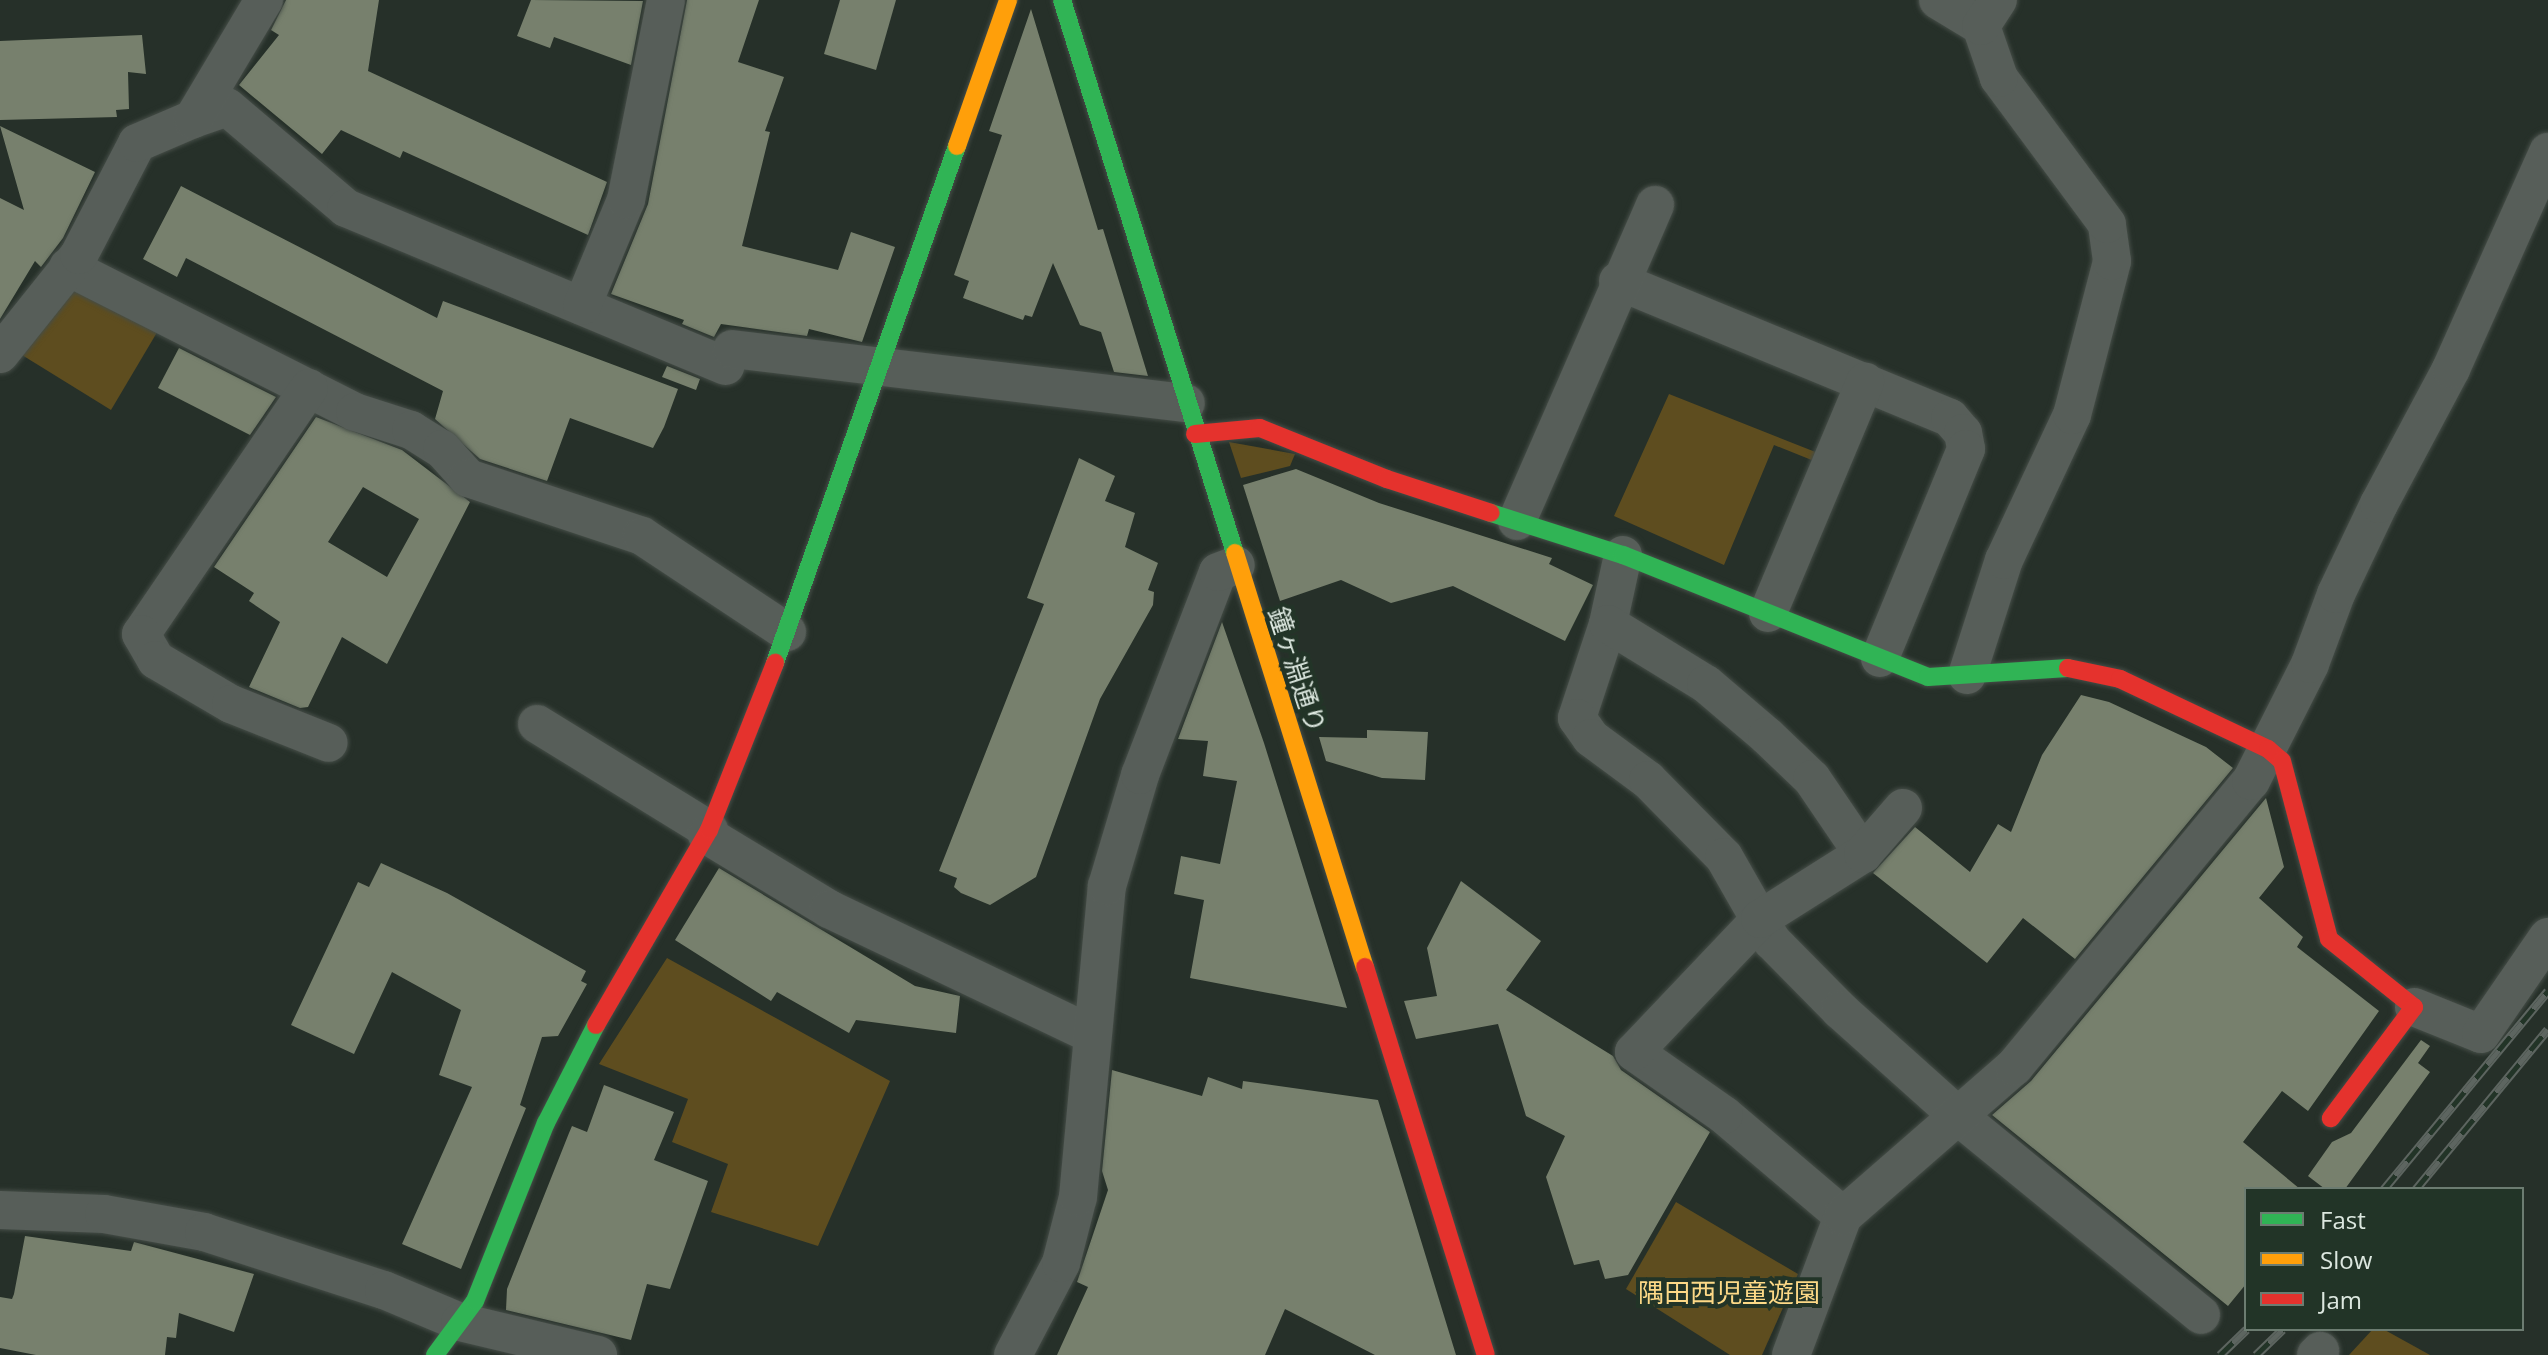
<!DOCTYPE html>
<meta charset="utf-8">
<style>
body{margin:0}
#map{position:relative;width:2548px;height:1355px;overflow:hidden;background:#263029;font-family:"Open Sans","Noto Sans JP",sans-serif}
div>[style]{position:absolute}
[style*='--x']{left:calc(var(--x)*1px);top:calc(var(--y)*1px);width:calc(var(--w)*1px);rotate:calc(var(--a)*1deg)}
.green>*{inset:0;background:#5e4d1f}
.building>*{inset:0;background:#77806d}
.roads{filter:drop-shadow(0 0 2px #454d47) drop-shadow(0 0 2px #454d47)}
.street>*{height:38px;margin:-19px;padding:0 19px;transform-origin:19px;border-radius:19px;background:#575e59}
.fast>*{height:18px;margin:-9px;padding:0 9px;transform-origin:9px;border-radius:9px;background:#30b455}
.slow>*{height:18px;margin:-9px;padding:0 9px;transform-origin:9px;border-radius:9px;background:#ff9f0a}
.jam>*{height:18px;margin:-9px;padding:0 9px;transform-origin:9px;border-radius:9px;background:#e5322d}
.rail>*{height:9px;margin-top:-4.5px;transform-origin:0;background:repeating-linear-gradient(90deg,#223427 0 18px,#5d6560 0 36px);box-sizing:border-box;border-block:2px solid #5d6560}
span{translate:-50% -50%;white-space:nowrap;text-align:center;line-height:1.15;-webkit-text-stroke:8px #223427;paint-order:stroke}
.street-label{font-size:26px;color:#dce7df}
.park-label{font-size:26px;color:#fdd987}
.legend{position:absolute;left:2244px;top:1187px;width:280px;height:144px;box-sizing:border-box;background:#223427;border:2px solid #6c7c71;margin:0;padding:10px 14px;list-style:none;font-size:24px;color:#dce7df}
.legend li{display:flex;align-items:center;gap:16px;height:40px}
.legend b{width:40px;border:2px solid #6c7c71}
</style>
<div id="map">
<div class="green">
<i style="clip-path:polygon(77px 284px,159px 329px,111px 410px,22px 355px)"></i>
<i style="clip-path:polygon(1669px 394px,1823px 455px,1819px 463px,1774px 445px,1724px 565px,1614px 516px)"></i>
<i style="clip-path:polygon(1229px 442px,1295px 454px,1290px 466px,1241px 478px)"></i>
<i style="clip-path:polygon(667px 958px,890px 1081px,818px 1246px,711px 1212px,728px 1164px,672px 1142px,688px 1099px,599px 1064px)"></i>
<i style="clip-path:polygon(1676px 1202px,1798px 1274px,1762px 1355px,1730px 1355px,1626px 1289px)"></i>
<i style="clip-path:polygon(2373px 1329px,2383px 1329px,2430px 1355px,2349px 1355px)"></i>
</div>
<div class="building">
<i style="clip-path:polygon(286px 0,379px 0,368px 71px,607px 182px,588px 235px,403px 151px,400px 158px,341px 130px,322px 154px,239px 85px,279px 35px,271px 30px)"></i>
<i style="clip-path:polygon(531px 0,643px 1px,631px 65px,554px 37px,550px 48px,517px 36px)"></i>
<i style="clip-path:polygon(687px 0,759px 0,738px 62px,784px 77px,765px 131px,770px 132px,742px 246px,838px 270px,851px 232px,895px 247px,862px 342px,809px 329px,807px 336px,721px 324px,714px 337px,682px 324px,684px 320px,611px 294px,648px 204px)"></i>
<i style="clip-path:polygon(840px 0,896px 0,876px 70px,824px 54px)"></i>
<i style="clip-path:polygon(1031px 9px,1098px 230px,1103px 229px,1148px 376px,1114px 372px,1101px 332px,1080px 325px,1053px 263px,1032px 317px,1025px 315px,1023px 320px,963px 298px,969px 281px,954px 275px,1002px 135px,989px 131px)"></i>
<i style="clip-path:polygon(142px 35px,146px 74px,128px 72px,129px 109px,116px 110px,117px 117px,0 120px,0 41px)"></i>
<i style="clip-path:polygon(0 126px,95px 172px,63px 238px,41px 267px,35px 261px,0 319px,0 198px,24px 210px)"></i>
<i style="clip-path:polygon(181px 186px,437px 318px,443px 301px,678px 389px,664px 427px,653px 448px,570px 418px,547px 481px,480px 459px,435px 419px,443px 391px,186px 258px,177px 277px,143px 259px)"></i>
<i style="clip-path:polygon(179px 348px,276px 397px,250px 435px,158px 388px)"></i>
<i style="clip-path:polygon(667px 366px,700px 379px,696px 390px,662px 377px)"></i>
<i style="clip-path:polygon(evenodd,316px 417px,402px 450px,470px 502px,387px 664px,342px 637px,308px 707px,300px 708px,249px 687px,280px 622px,249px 601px,254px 593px,214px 567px,316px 417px,363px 487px,419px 519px,387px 577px,328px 542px,363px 487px)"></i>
<i style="clip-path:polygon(1079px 458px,1115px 476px,1105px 501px,1135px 513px,1125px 547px,1158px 563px,1148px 590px,1154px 592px,1153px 605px,1100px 699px,1036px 877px,990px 905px,961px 893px,954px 887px,957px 878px,939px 871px,1044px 604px,1027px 598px)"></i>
<i style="clip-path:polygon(1296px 469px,1379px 503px,1552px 558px,1549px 564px,1593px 585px,1565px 641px,1453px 586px,1391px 603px,1341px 580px,1280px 601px,1243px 485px)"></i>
<i style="clip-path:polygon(1222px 622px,1264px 743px,1347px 1008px,1190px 978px,1204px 900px,1174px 894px,1181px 856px,1220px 864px,1237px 781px,1203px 776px,1208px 741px,1178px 739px)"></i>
<i style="clip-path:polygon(2081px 695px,2109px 702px,2206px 747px,2233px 768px,2075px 959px,2023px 918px,1987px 963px,1873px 873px,1915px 827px,1970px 872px,1998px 824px,2011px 832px,2042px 755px)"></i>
<i style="clip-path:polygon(1367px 730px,1428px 732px,1425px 780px,1382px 778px,1326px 761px,1319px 737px,1367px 738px)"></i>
<i style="clip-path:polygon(2266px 798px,2284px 867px,2259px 898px,2303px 937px,2297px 947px,2379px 1011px,2308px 1111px,2282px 1091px,2243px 1142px,2300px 1189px,2246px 1189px,2246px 1284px,2228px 1306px,1992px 1115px,2031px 1081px)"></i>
<i style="clip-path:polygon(381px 863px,447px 893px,586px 971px,581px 981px,587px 984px,558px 1036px,542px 1037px,520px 1105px,526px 1108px,461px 1269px,402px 1244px,472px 1087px,439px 1075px,461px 1010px,392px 972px,354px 1054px,291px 1025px,358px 882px,369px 887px)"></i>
<i style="clip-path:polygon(719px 868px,915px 986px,960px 996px,956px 1033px,856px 1020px,849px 1033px,777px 992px,771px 1001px,675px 940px)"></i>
<i style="clip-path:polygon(1461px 881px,1541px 941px,1506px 990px,1613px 1056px,1621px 1070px,1710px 1132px,1628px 1275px,1605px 1279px,1599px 1260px,1574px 1265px,1546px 1177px,1565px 1136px,1526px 1116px,1498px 1024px,1416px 1039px,1404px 1001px,1437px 996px,1427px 948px)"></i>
<i style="clip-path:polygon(2421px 1040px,2430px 1046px,2418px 1063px,2430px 1072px,2345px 1189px,2325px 1189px,2308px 1176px,2332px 1142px,2351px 1133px)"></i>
<i style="clip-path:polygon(1112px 1070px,1202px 1096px,1208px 1077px,1242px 1089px,1243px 1081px,1378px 1100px,1456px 1355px,1375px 1355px,1285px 1309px,1265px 1355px,1057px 1355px,1088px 1287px,1077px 1282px,1108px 1190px,1102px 1171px)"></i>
<i style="clip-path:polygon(604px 1085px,674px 1112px,654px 1160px,708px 1181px,670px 1289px,647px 1284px,631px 1340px,506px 1310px,507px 1289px,569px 1133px,572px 1126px,587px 1132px)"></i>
<i style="clip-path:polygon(25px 1236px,131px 1251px,134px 1242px,254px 1274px,234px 1332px,179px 1313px,176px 1338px,167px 1337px,165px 1355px,36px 1355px,0 1348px,0 1297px,12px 1299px,14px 1294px)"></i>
</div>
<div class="roads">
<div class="street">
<i style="--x:1938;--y:0;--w:50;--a:31.2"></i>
<i style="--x:193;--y:119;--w:36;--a:-19"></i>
<i style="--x:227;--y:107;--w:156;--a:40.3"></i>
<i style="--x:346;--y:208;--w:411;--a:22.6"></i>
<i style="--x:68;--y:267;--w:322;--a:26.8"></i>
<i style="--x:355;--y:412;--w:59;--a:17.8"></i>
<i style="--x:411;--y:430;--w:36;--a:32"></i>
<i style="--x:442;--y:449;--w:39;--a:48"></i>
<i style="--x:468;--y:478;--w:183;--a:18.4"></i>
<i style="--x:642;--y:536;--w:174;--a:33.5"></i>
<i style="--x:1618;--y:281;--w:359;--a:22.4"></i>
<i style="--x:1950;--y:418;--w:20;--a:49"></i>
<i style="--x:1963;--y:433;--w:16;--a:79"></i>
<i style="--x:1966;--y:449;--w:226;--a:112.4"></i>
<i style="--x:582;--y:306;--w:115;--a:-67.5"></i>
<i style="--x:626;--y:200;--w:204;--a:-78.7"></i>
<i style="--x:732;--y:349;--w:457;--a:6.8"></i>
<i style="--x:0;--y:354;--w:127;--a:-51.4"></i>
<i style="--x:79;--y:255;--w:126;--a:-62.6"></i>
<i style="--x:137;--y:143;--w:61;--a:-23.2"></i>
<i style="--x:193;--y:119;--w:139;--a:-59.2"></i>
<i style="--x:309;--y:388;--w:298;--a:124.3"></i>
<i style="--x:141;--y:634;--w:30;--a:60"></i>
<i style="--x:156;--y:660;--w:87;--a:30.4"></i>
<i style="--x:231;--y:704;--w:105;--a:21.7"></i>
<i style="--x:1517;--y:521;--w:345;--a:-66.4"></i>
<i style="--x:1623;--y:555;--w:71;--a:102.3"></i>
<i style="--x:1608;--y:624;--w:99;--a:108.3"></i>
<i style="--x:1577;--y:718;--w:24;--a:55"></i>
<i style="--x:1591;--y:738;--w:71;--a:36.4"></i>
<i style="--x:1648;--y:780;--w:108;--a:45.4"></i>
<i style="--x:1724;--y:857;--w:97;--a:60.3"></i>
<i style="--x:1772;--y:941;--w:97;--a:45.4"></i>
<i style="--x:1840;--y:1010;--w:159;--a:41.9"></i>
<i style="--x:1958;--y:1116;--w:314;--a:39.3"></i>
<i style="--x:1768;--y:613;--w:251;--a:-67.2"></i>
<i style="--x:1608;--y:624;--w:115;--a:31.5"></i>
<i style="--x:1706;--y:684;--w:80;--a:40.4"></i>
<i style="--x:1767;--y:736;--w:62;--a:43.7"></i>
<i style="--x:1812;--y:779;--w:91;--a:55.8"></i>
<i style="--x:1967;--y:675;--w:121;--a:-72.2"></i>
<i style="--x:2004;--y:560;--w:160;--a:-64.9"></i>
<i style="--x:2072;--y:415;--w:159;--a:-75.4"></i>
<i style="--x:2112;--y:261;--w:37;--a:-98"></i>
<i style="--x:2107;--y:224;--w:182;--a:-126.5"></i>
<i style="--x:1999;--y:78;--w:55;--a:-109.1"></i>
<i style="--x:1981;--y:26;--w:31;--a:-57"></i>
<i style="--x:537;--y:724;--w:202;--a:31.6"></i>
<i style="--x:707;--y:835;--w:143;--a:31.2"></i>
<i style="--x:829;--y:909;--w:290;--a:25.5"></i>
<i style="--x:2414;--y:1007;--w:72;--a:21.9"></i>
<i style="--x:2481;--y:1034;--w:118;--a:-55.4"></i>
<i style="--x:0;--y:1210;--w:104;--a:2.2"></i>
<i style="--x:104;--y:1214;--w:102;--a:10.2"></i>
<i style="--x:204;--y:1232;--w:189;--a:17.9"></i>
<i style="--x:384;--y:1290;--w:82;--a:22.8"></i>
<i style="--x:460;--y:1322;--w:142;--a:13.4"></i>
<i style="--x:1843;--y:1216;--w:156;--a:-139.7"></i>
<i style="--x:1724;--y:1115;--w:110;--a:-145"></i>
<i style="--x:1634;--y:1052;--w:183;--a:-46.5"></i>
<i style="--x:1760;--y:919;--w:122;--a:-32.3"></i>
<i style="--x:1863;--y:854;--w:61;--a:-49"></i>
<i style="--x:1013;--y:1355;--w:104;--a:-62.4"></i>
<i style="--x:1061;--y:1263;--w:68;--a:-75.6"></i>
<i style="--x:1078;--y:1197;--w:312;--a:-84.7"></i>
<i style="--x:1107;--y:886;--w:116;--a:-73.4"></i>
<i style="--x:1140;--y:775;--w:217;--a:-69"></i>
<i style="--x:1218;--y:572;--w:19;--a:-21"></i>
<i style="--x:1791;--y:1355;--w:148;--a:-69.5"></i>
<i style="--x:1843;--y:1216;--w:227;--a:-41.1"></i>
<i style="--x:2014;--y:1067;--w:371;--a:-50.4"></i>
<i style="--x:2251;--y:781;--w:131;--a:-63.2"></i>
<i style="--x:2310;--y:664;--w:75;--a:-69.6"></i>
<i style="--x:2336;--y:594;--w:100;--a:-64.5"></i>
<i style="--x:2379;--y:504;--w:153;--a:-61.9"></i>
<i style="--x:2451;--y:369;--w:238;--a:-65.9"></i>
<i style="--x:2316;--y:1355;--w:6;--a:-45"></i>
</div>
<div class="fast">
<i style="--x:1062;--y:0;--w:579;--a:72.63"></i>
<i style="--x:1491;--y:513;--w:139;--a:17.7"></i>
<i style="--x:1623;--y:555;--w:328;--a:21.8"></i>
<i style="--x:1928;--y:677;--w:140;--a:-3.7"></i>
<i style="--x:775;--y:663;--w:548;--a:-70.61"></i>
<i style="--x:435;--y:1355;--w:67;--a:-53.5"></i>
<i style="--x:475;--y:1301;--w:192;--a:-68.3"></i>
<i style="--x:546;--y:1123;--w:110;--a:-63"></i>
</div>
<div class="slow">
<i style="--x:957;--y:146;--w:155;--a:-70.7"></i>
<i style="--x:1235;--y:553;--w:434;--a:72.6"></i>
</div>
<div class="jam">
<i style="--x:1195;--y:434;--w:65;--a:-5.3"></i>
<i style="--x:1260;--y:428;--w:137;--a:21.9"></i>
<i style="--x:1387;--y:479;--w:109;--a:18.1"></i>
<i style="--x:2068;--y:668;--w:53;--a:11.9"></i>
<i style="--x:2120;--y:679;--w:164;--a:25.3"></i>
<i style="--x:2268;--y:749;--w:18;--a:41"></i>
<i style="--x:2282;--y:761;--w:184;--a:75.2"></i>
<i style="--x:2329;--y:939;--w:109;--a:38.7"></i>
<i style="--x:2414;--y:1007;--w:139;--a:126.8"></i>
<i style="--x:1365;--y:967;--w:406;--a:72.7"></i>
<i style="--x:596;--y:1025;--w:225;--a:-59.9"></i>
<i style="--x:709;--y:830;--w:180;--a:-68.4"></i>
</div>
</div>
<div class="rail">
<i style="--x:2384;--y:1189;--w:257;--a:-50.4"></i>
<i style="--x:2416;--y:1189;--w:207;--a:-50.5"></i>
<i style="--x:2220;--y:1355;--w:37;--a:-44"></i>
<i style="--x:2256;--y:1355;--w:37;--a:-44"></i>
</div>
<div class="street-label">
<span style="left:1297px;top:670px;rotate:72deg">鐘ヶ淵通り</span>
</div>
<div class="park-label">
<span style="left:1729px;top:1293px">隅田西児童遊園</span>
</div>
<ul class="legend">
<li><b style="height:10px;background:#30b455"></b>Fast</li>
<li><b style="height:10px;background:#ff9f0a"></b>Slow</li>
<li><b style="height:10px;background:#e5322d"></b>Jam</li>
</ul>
</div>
